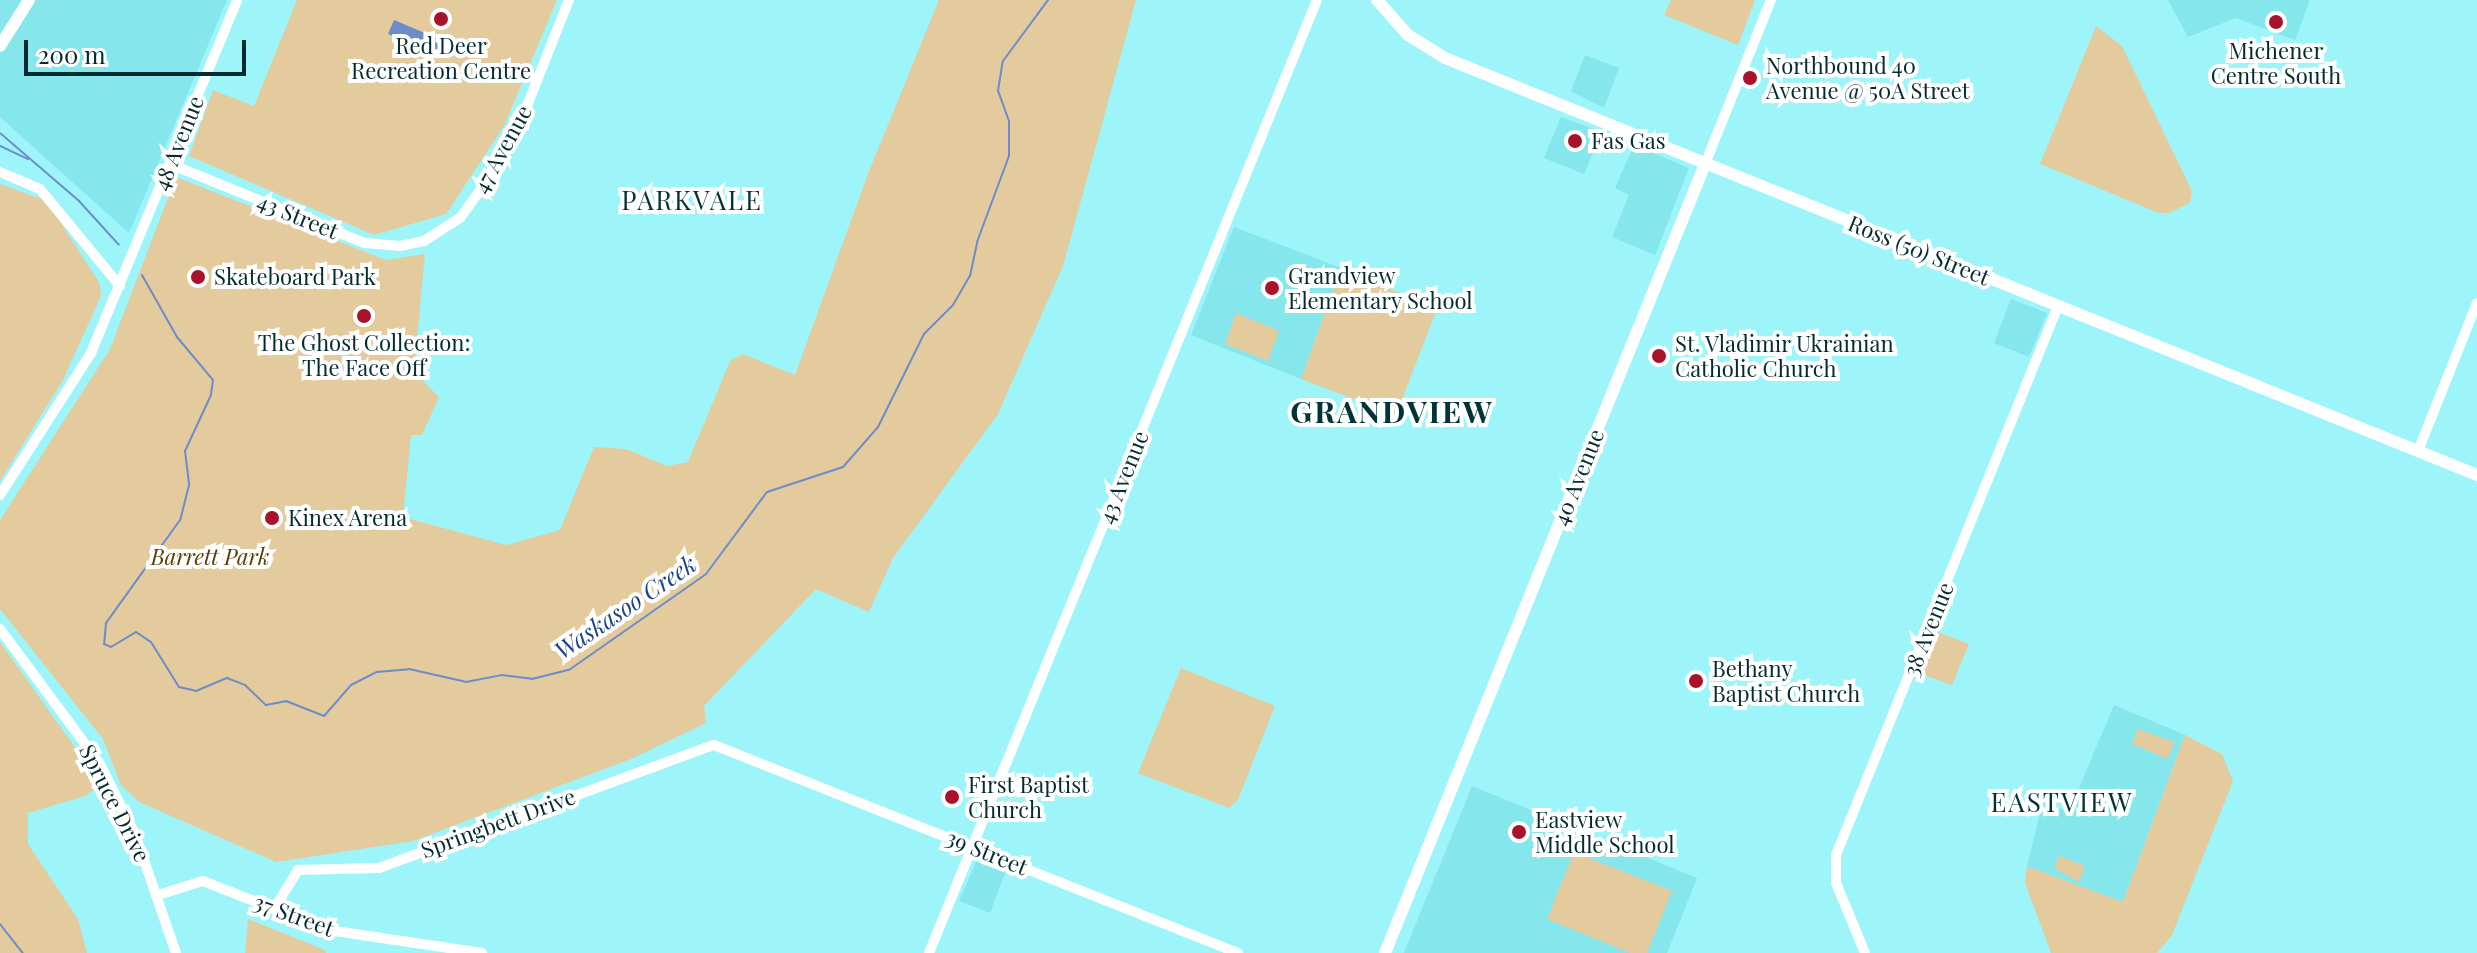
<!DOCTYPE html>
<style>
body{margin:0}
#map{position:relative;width:2477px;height:953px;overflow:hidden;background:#9df4f9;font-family:"Playfair Display",serif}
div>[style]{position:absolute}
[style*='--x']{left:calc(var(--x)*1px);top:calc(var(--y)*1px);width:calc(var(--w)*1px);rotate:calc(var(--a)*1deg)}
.built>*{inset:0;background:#85e6ec}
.green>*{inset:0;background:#e4cb9e}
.water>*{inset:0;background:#6c8dc8}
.stream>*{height:2px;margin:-1px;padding:0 1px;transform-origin:1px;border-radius:1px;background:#6c8dc8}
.minor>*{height:10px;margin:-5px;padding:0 5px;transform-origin:5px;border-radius:5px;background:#fff}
.major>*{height:12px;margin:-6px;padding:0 6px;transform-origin:6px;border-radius:6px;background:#fff}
.dots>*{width:22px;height:22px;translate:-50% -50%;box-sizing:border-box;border:4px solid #fff;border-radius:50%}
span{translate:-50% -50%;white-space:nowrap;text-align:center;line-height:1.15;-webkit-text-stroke:8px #fff;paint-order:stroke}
.poi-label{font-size:22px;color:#042b2e}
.left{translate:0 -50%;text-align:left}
.street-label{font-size:22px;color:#042b2e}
.park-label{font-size:22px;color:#573d03;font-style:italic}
.water-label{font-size:24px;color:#1b438a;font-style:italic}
.quarter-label{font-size:26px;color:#003438;letter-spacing:2px}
.district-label{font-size:30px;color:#003438;font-weight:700;letter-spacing:2px}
.scale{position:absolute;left:24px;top:40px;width:222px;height:36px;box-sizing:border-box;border:4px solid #042b2e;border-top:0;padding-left:10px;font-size:24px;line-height:28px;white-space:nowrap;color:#042b2e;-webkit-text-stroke:6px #fff;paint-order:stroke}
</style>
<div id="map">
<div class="built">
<i style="clip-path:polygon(0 0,227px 0,129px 233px,0 117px)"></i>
<i style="clip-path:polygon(2168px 0,2310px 0,2295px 40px,2236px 18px,2188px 37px)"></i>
<i style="clip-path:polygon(1585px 55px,1619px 68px,1604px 108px,1571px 91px)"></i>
<i style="clip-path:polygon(1561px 117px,1602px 132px,1584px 174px,1544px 158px)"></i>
<i style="clip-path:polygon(1634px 145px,1689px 168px,1655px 255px,1612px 237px,1629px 195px,1615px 188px)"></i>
<i style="clip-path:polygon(1234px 227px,1341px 268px,1301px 379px,1191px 335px)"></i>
<i style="clip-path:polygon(2011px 299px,2047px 313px,2029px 357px,1994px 343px)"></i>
<i style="clip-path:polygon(2114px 705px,2185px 735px,2123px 902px,2027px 866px,2043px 801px,2069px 812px)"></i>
<i style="clip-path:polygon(1472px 786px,1697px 878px,1667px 953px,1404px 953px)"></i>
<i style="clip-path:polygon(976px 862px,1005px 873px,990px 913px,959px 901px)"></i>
</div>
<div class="green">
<i style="clip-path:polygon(297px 0,557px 0,504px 126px,446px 214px,374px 235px,189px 156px,213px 90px,254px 106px)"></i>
<i style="clip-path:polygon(939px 0,1136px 0,1063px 266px,998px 414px,893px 558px,869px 612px,816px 589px,704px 706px,706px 723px,631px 759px,413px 841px,276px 862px,139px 802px,121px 785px,103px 739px,0 609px,0 520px,110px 349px,176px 177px,386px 260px,425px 254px,414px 372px,439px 397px,422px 435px,411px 435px,403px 517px,506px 545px,560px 530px,594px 447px,626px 449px,667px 466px,688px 462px,730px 361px,743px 354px,795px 375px,869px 171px)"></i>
<i style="clip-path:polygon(1671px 0,1755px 0,1738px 45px,1664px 15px)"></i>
<i style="clip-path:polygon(2096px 26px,2122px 46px,2192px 191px,2190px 203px,2169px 213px,2159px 213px,2040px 164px)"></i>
<i style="clip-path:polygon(0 184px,47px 201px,100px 284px,101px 296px,63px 380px,0 481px)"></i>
<i style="clip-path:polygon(1341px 268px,1437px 309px,1396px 415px,1301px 379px)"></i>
<i style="clip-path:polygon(1236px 313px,1279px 331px,1268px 361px,1225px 344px)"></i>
<i style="clip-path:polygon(1938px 632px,1969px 644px,1952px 685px,1918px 673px)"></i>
<i style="clip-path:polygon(0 642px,101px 784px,85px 796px,28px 813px,28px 844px,78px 919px,87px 953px,0 953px)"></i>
<i style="clip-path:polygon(1181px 668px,1275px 706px,1238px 800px,1229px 808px,1138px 773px)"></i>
<i style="clip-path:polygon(2138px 729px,2174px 742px,2168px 759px,2132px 744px)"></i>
<i style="clip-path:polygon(2185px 735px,2222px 754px,2233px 781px,2172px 935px,2157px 953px,2051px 953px,2025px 883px,2027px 866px,2123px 902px)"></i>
<i style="clip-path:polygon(1574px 852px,1672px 891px,1647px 953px,1630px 953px,1547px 919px)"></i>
<i style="clip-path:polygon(2058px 855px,2085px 866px,2079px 882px,2055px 869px)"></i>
<i style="clip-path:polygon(248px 919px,325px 950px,326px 953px,245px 953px)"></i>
</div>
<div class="water">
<i style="clip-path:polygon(394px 20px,444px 41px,439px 55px,388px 34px)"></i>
</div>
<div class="stream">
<i style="--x:0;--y:133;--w:104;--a:40.7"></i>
<i style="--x:79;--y:201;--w:59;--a:47.7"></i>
<i style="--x:0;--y:146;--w:31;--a:25"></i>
<i style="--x:142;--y:275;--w:71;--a:60.6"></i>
<i style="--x:177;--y:337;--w:56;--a:50.1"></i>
<i style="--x:213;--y:380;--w:15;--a:98"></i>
<i style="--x:211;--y:395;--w:62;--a:114.9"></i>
<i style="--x:185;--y:451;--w:34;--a:83"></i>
<i style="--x:189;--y:485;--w:36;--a:104"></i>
<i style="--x:180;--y:520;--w:127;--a:125.7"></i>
<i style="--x:106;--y:623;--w:21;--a:95"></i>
<i style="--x:104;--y:644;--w:8;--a:23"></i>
<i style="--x:111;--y:647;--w:29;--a:-31"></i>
<i style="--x:136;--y:632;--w:18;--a:34"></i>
<i style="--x:151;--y:642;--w:53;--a:58.1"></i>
<i style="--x:179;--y:687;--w:17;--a:13"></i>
<i style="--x:196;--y:691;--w:34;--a:-23"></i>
<i style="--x:227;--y:678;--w:19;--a:21"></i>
<i style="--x:245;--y:685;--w:29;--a:44"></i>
<i style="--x:266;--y:705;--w:20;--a:-11"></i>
<i style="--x:286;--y:701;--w:41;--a:21.5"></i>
<i style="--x:324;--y:716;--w:41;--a:-48.9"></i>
<i style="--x:351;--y:685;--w:29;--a:-27"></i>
<i style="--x:377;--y:672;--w:32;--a:-5"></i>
<i style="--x:409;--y:669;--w:58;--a:12.8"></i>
<i style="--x:466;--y:682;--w:36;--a:-11"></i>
<i style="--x:501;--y:675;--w:31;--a:7"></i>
<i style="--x:532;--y:679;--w:38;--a:-14"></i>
<i style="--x:569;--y:670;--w:167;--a:-35"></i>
<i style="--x:706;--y:574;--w:102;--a:-53.4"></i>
<i style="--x:767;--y:492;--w:80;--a:-18.2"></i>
<i style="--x:843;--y:467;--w:53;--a:-48.8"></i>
<i style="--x:878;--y:427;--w:104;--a:-63.7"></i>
<i style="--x:924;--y:334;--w:41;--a:-45"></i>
<i style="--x:953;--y:305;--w:34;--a:-60"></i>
<i style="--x:970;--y:276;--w:35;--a:-78"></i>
<i style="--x:977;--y:242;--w:92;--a:-69.6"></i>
<i style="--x:1009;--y:156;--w:35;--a:-90"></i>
<i style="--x:1009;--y:121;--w:32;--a:-110"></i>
<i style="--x:998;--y:91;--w:30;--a:-81"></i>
<i style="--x:1003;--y:61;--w:76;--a:-53.6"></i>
<i style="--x:0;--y:924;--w:37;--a:52"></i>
</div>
<div class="minor">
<i style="--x:170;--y:164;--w:210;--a:22.1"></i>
<i style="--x:365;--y:243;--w:35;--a:5"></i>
<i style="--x:400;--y:246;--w:25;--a:-12"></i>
<i style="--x:424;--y:241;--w:43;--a:-32.6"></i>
<i style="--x:460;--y:218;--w:32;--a:-54"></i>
<i style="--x:479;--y:192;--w:88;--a:-59.9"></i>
<i style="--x:523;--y:116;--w:125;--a:-68.4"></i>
<i style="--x:1705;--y:164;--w:177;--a:-68.1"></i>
<i style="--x:0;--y:172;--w:43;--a:23"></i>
<i style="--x:40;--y:189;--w:126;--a:50.5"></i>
<i style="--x:2418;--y:451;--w:159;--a:-68.3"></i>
<i style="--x:0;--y:495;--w:169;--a:-57.3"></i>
<i style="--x:91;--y:353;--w:382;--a:-67.5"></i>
<i style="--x:0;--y:629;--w:168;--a:53.5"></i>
<i style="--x:100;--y:764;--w:78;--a:63.4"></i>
<i style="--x:135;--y:834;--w:126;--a:71"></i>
<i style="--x:158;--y:895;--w:47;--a:-17.3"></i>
<i style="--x:203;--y:881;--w:134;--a:21.4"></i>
<i style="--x:328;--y:930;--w:156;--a:8.5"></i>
<i style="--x:274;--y:909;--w:46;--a:-58.4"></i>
<i style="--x:298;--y:870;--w:81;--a:-1.4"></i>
<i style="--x:379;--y:868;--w:357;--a:-20.2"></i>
<i style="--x:714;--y:745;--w:564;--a:21.65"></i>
<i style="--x:929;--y:953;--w:1029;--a:-67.85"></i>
<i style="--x:1865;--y:953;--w:76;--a:-112.5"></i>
<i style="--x:1836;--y:883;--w:28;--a:-90"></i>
<i style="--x:1836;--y:855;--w:592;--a:-67.98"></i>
</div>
<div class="major">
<i style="--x:1377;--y:0;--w:47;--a:48.5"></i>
<i style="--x:1408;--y:35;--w:44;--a:31.9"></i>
<i style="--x:1445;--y:58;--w:1113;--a:22"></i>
<i style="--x:0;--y:46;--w:54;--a:-57.8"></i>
<i style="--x:1385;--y:953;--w:851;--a:-67.92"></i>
</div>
<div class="dots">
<i style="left:441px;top:19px;background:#a9122a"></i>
<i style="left:2276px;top:22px;background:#a9122a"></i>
<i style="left:1750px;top:78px;background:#a9122a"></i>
<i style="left:1575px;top:141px;background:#a9122a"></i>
<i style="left:198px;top:277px;background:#a9122a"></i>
<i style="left:1272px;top:288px;background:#a9122a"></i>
<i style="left:364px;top:316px;background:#a9122a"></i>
<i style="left:1659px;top:356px;background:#a9122a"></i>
<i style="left:272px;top:518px;background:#a9122a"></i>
<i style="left:1696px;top:681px;background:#a9122a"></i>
<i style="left:952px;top:797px;background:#a9122a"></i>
<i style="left:1519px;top:832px;background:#a9122a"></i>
</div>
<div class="poi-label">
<span style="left:441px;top:58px">Red Deer<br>Recreation Centre</span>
<span style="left:2276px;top:63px">Michener<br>Centre South</span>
<span class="left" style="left:1766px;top:78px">Northbound 40<br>Avenue @ 50A Street</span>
<span class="left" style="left:1591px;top:141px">Fas Gas</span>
<span class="left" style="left:1288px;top:288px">Grandview<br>Elementary School</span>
<span class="left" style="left:214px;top:277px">Skateboard Park</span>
<span style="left:364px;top:355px">The Ghost Collection:<br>The Face Off</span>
<span class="left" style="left:1675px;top:356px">St. Vladimir Ukrainian<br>Catholic Church</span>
<span class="left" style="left:288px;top:518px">Kinex Arena</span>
<span class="left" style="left:1712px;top:681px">Bethany<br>Baptist Church</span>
<span class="left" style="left:968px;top:797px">First Baptist<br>Church</span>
<span class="left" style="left:1535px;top:832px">Eastview<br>Middle School</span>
</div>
<div class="street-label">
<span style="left:178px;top:143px;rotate:-68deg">48 Avenue</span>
<span style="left:502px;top:149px;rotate:-61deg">47 Avenue</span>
<span style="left:298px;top:216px;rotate:22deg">43 Street</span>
<span style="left:1919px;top:250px;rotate:22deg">Ross (50) Street</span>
<span style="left:1123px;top:477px;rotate:-68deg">43 Avenue</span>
<span style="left:1578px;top:477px;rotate:-68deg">40 Avenue</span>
<span style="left:1928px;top:629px;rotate:-68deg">38 Avenue</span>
<span style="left:115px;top:803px;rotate:63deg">Spruce Drive</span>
<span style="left:498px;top:823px;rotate:-20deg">Springbett Drive</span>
<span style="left:987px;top:852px;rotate:22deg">39 Street</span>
<span style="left:294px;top:915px;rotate:20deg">37 Street</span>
</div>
<div class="park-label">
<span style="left:210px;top:557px">Barrett Park</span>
</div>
<div class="water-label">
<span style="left:625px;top:607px;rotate:-34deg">Waskasoo Creek</span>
</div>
<div class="quarter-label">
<span style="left:692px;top:200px">PARKVALE</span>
<span style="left:2062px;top:802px">EASTVIEW</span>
</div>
<div class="district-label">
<span style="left:1392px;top:411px">GRANDVIEW</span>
</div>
<div class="scale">200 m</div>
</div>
